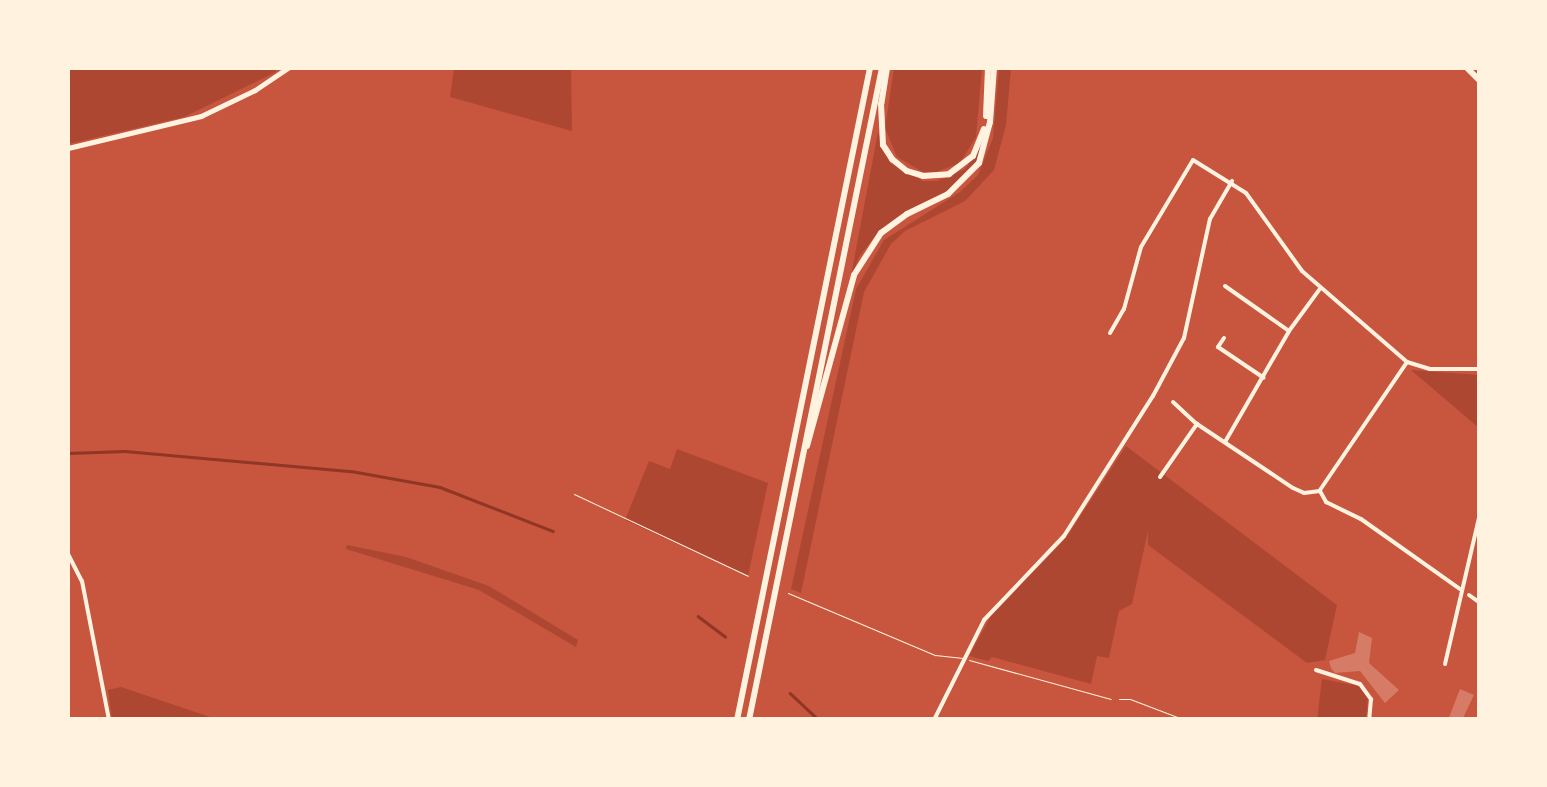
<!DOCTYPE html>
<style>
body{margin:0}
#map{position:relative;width:1547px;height:787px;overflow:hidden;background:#c8553d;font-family:"DM Sans",sans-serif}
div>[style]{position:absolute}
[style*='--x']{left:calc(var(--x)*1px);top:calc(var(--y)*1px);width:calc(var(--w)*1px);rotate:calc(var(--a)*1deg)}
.green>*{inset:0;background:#ae4732}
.stream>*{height:2.5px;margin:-1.25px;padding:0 1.25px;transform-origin:1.25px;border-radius:1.25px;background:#8f3625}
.building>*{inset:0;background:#d67c66}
.path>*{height:1px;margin:-0.5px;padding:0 0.5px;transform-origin:0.5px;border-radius:0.5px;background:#fff3e0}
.service>*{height:1px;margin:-0.5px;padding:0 0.5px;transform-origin:0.5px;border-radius:0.5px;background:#fff3e0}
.minor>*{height:4px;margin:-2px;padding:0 2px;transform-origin:2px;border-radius:2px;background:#fff3e0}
.secondary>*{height:5px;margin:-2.5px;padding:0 2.5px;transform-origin:2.5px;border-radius:2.5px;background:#fff3e0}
.primary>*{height:6px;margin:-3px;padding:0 3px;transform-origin:3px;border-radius:3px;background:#fff3e0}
.motorway>*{height:6px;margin:-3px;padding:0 3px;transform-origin:3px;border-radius:3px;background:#fff3e0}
span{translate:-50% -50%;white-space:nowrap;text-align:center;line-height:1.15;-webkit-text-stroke:8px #fff3e0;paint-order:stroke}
.frame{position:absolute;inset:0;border:70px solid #fff3e0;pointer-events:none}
</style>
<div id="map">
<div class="green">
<i style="clip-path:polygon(68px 68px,275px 68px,276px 72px,184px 117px,68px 144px)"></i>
<i style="clip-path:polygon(454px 68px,571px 68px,572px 131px,450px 97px)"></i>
<i style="clip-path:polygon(894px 68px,982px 68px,976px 137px,960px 163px,936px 172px,923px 172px,897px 157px,885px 128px)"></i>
<i style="clip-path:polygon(999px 68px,1011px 68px,1006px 125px,994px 170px,965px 201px,905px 231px,891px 244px,864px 292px,801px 593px,791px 589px,856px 289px,884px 240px,960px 192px,978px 175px,993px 138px)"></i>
<i style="clip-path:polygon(878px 132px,890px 163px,923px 181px,937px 181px,965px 169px,985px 141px,977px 163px,947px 192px,905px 212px,879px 231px,859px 257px,850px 281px)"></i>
<i style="clip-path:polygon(1411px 370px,1479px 375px,1479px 428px)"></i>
<i style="clip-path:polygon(1126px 446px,1337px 605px,1325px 660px,1307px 663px,1148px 545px,1148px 531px,1132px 604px,1119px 611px,1109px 658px,1097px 656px,1091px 684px,992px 657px,988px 661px,969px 656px,991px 616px,1066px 538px)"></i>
<i style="clip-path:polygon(677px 449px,768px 483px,748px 576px,625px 520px,649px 461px,670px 469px)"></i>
<i style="clip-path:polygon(347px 545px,406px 557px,489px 586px,578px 640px,576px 647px,479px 590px,346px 549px)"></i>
<i style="clip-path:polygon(1322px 679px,1359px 686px,1368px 699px,1366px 719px,1317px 720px)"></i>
<i style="clip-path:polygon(121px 687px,216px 719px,112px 719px,108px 690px)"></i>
</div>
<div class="stream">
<i style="--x:68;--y:453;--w:57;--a:-2"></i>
<i style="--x:125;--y:451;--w:227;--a:5.1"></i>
<i style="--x:351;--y:471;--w:90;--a:10.2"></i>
<i style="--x:440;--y:487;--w:121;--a:21.3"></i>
<i style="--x:698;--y:616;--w:34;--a:37"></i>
<i style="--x:790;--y:693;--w:40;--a:43"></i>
</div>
<div class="building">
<i style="clip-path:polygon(1359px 632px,1372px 638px,1369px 663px,1399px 690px,1385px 703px,1360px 671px,1335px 673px,1331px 668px,1329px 661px,1355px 653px)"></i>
<i style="clip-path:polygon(1460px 689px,1474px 695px,1462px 720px,1448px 720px)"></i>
</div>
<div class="path">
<i style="--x:1119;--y:699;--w:11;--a:0"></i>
<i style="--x:1130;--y:699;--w:59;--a:20.9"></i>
</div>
<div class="service">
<i style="--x:574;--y:494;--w:192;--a:25.2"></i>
<i style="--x:788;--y:593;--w:160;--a:22.9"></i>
<i style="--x:935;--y:655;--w:28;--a:6"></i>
<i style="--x:969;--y:660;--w:147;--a:15.4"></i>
</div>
<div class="minor">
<i style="--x:1225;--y:286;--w:78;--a:35.1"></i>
<i style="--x:1110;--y:333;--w:28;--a:-60"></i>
<i style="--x:1124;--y:309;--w:64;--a:-74.7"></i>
<i style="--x:1141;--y:247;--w:101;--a:-59.1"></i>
<i style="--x:1193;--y:160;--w:62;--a:31.9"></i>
<i style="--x:1246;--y:193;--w:96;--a:54.3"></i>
<i style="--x:1302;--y:271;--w:139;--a:40.9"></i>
<i style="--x:1407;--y:362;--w:24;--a:17"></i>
<i style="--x:1430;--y:369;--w:50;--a:0"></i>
<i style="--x:1224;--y:338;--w:11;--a:124"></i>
<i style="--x:1218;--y:347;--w:55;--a:34"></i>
<i style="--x:1173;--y:402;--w:33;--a:43"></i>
<i style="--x:1197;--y:424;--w:115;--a:33.7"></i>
<i style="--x:1293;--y:488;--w:12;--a:24"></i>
<i style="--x:1304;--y:493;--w:16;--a:-7"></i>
<i style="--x:1225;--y:442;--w:128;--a:-60"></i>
<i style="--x:1289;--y:331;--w:51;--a:-53.8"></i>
<i style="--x:1160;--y:477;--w:65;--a:-55.1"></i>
<i style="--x:1320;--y:490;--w:155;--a:-55.8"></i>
<i style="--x:1320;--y:491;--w:13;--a:61"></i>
<i style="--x:1326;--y:502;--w:39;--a:26"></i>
<i style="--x:1361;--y:519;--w:121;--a:35.3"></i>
<i style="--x:68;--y:554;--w:30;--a:63"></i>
<i style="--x:82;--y:581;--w:142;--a:79"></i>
<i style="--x:1469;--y:595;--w:14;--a:36"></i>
<i style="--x:1445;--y:664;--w:154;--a:-76.9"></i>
<i style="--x:1316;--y:670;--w:46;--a:17.7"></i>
<i style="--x:1360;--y:684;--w:19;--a:54"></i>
<i style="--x:1371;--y:699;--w:21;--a:95"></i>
<i style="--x:934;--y:720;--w:112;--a:-63.4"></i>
<i style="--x:984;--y:620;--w:116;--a:-46.4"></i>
<i style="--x:1064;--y:536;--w:166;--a:-57.6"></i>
<i style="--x:1153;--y:396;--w:66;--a:-61.9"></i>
<i style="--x:1184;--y:338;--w:122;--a:-77.7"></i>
<i style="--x:1210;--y:219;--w:44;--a:-59.9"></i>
</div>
<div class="secondary">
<i style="--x:68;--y:148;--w:137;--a:-13.5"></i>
<i style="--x:201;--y:116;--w:60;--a:-25.7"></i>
<i style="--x:255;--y:90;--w:40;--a:-34"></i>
</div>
<div class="primary">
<i style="--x:1467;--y:68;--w:18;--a:45"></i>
</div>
<div class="motorway">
<i style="--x:887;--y:68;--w:36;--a:99"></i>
<i style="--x:881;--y:104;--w:41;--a:87.2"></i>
<i style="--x:883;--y:145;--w:17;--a:57"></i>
<i style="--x:892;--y:159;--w:19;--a:39"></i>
<i style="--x:907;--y:171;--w:17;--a:17"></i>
<i style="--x:923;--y:176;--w:26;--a:-4"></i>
<i style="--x:949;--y:174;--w:30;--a:-37"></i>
<i style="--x:973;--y:156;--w:29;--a:-68"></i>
<i style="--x:986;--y:116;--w:48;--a:-87.6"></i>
<i style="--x:807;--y:446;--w:177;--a:-74.6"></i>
<i style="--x:854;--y:275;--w:50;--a:-57.3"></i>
<i style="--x:881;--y:233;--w:32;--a:-36"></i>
<i style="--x:907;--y:214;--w:46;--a:-26"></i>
<i style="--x:948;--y:194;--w:44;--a:-45"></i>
<i style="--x:979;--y:163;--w:42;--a:-75"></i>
<i style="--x:990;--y:122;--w:54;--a:-85.8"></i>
<i style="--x:737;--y:720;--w:665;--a:-78.47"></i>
<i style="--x:749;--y:720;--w:665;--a:-78.47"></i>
</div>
<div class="frame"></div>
</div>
